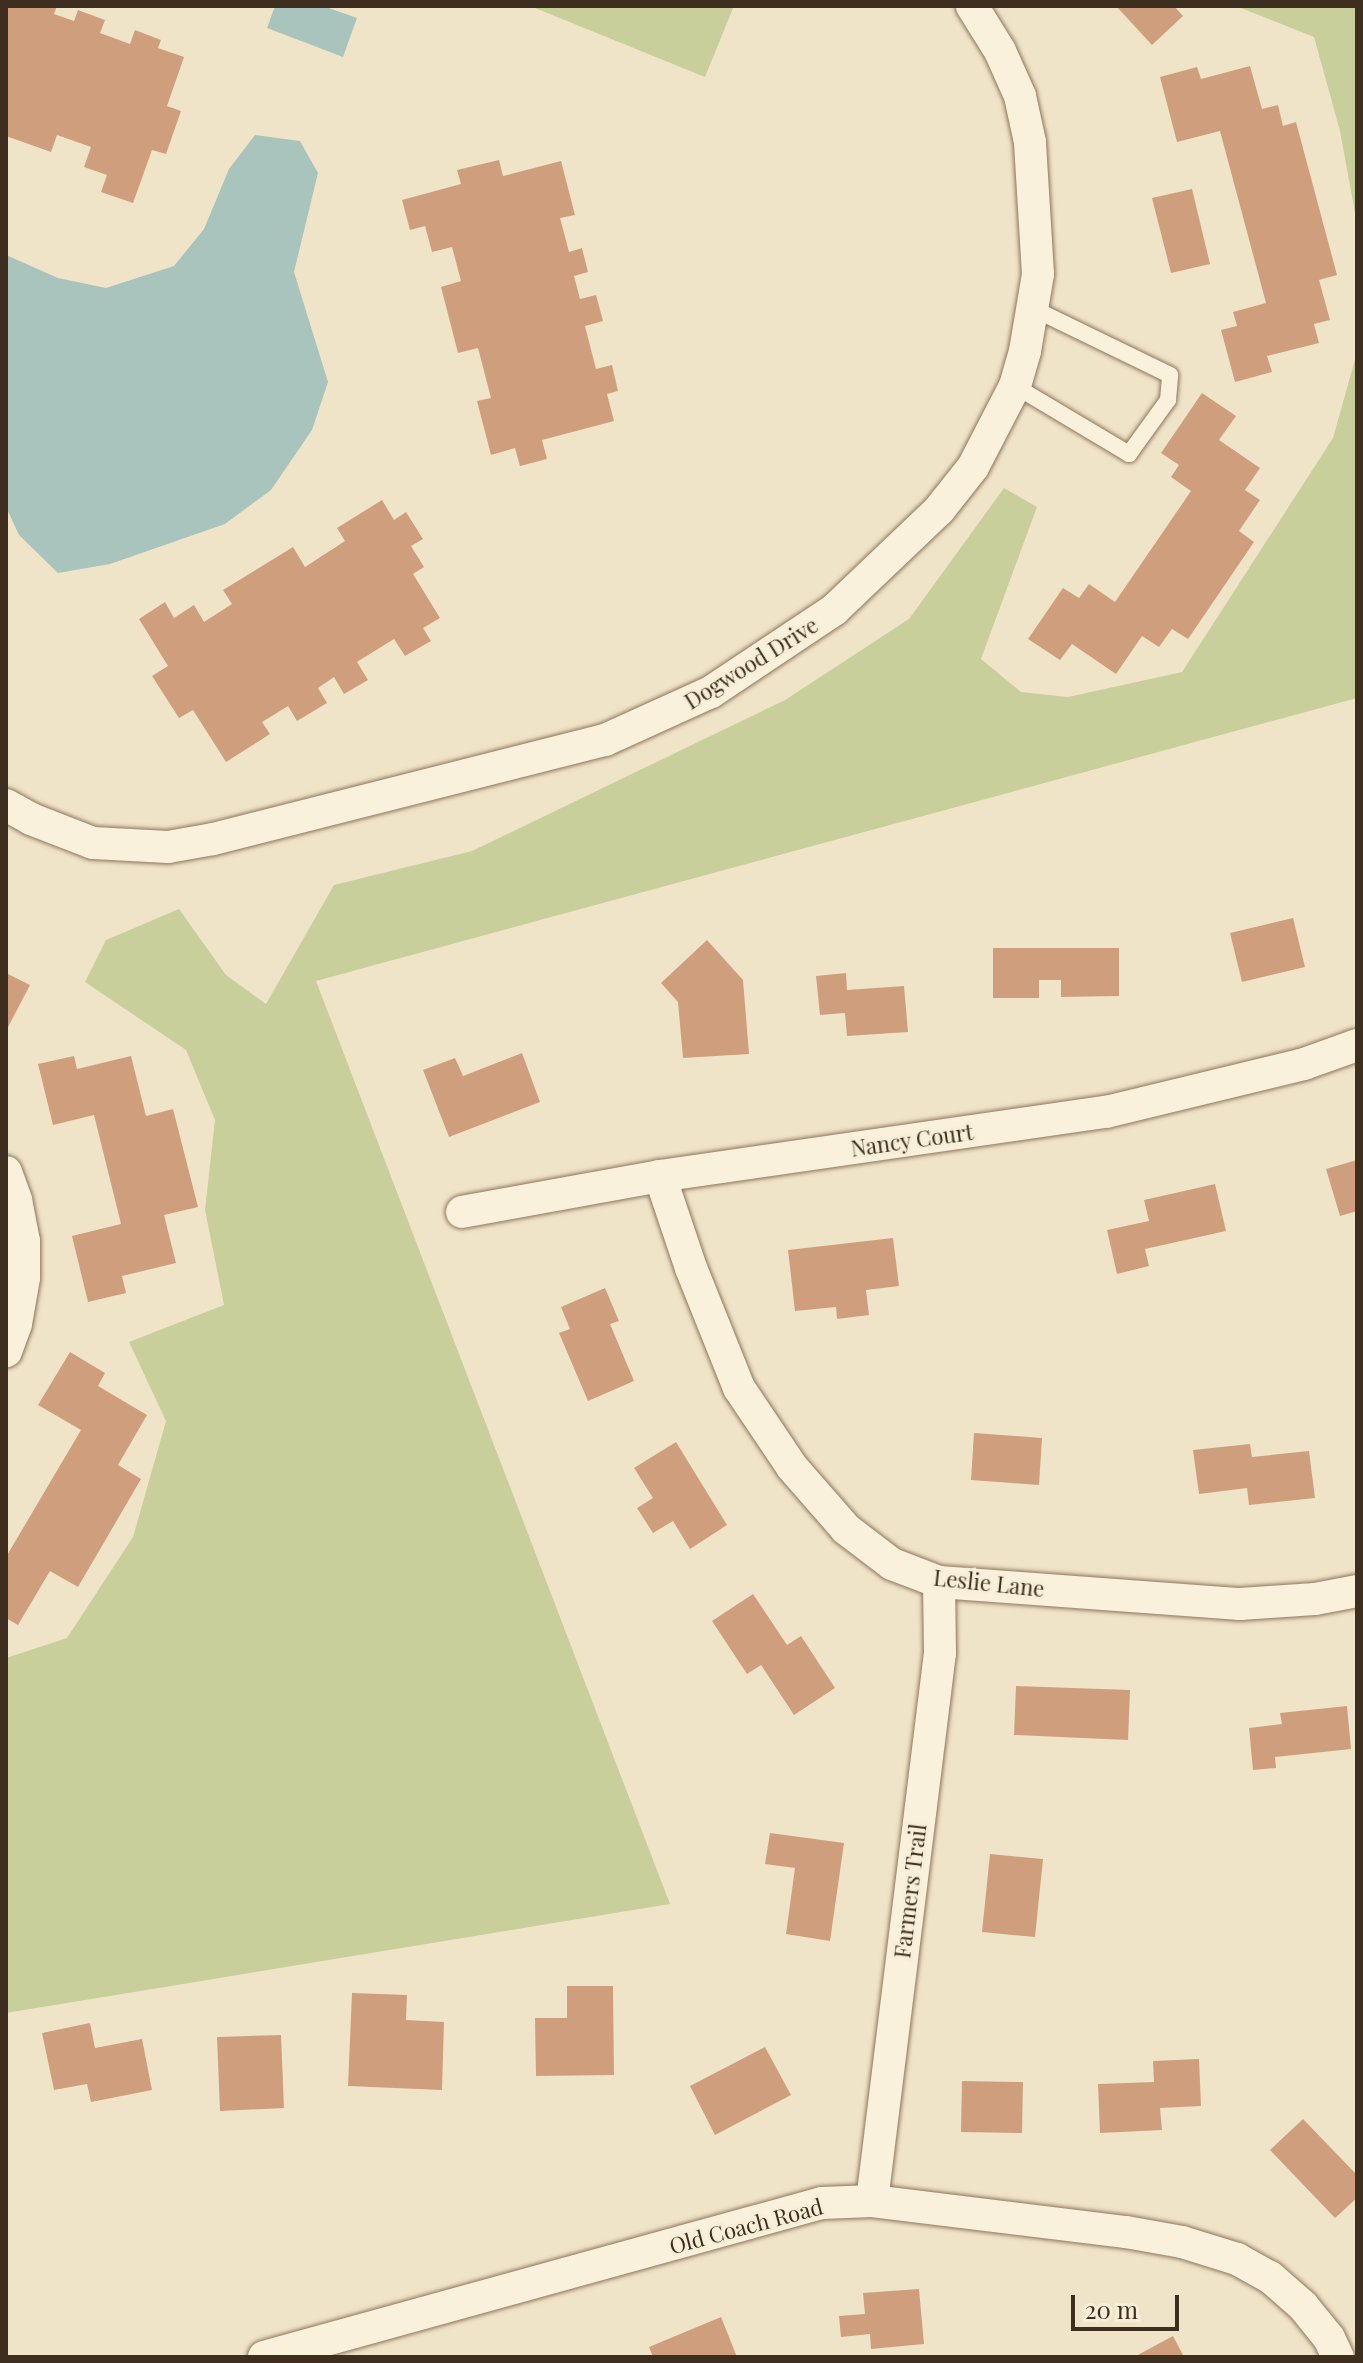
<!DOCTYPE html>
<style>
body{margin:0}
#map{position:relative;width:1363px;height:2363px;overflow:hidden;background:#f0e4c8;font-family:"Playfair Display",serif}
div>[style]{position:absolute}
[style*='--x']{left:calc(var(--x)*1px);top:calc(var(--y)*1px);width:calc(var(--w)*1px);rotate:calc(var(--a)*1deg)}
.green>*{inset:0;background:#c9cf9b}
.water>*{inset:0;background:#a9c4bc}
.building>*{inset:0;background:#cf9f7d}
.roads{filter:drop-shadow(0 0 2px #8d765c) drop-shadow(0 0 2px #8d765c)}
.service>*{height:16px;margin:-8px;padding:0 8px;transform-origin:8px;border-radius:8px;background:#faf1dc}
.minor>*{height:32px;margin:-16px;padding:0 16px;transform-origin:16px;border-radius:16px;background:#faf1dc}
span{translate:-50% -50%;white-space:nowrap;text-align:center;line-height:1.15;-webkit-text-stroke:6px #f7eed8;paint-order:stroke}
.street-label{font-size:22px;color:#3d2e20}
.frame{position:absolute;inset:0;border:8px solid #3d2e20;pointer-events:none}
.scale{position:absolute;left:1071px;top:2295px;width:108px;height:36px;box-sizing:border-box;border:4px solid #3d2e20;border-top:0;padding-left:10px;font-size:24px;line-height:28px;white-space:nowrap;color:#3d2e20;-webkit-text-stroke:6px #f7eed8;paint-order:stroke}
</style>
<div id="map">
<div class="green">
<i style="clip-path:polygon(530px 6px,734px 6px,705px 77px)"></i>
<i style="clip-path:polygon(1236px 6px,1357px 6px,1357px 224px,1340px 131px,1314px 37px)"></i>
<i style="clip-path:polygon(1357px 352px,1357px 698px,316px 981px,670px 1904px,6px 2013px,6px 1658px,67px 1638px,133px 1537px,166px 1421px,129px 1342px,224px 1305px,205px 1210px,215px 1120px,186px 1050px,85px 982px,106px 940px,179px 909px,226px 975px,266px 1004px,334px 885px,472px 851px,785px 700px,909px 619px,1004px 488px,1037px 507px,981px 659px,1021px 692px,1068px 697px,1182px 672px,1333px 438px)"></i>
</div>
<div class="water">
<i style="clip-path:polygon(275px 6px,323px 6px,357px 18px,343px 57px,267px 28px)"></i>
<i style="clip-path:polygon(255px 135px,300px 141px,318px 173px,294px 272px,328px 382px,312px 430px,271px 490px,225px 524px,110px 564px,58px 573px,19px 535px,6px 507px,6px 255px,58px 278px,106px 288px,174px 266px,204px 229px,229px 169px)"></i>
</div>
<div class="building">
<i style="clip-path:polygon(6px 6px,57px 6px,54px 14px,74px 21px,78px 10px,105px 20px,100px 33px,130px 44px,135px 30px,161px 40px,158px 48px,184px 57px,167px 106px,181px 111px,166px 154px,152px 150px,133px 203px,101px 192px,107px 175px,84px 167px,91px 147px,57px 135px,51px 152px,6px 136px)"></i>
<i style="clip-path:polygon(1116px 6px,1174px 6px,1183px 16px,1152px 45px)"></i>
<i style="clip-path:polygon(1250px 66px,1262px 109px,1278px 105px,1283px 126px,1296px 122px,1337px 275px,1319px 280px,1330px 320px,1314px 324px,1319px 343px,1267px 356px,1272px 372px,1235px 382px,1221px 330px,1237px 326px,1233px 312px,1266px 303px,1220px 131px,1177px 142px,1160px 77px,1197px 67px,1201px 79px)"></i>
<i style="clip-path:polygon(499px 160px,503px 176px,561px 161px,575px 215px,560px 218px,569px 252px,582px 248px,588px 272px,574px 276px,580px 299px,596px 295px,603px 321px,585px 326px,596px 369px,612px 365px,618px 391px,607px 394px,614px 421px,542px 440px,547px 459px,520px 466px,515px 448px,491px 455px,477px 401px,491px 398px,478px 348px,458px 353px,441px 287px,461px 281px,452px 247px,432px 252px,425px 226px,410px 230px,402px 200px,461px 184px,457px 170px)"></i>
<i style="clip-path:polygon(1192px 189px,1210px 264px,1171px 273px,1152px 198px)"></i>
<i style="clip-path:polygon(1202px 393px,1236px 416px,1219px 440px,1260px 468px,1245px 490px,1260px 500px,1239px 531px,1254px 542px,1188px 639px,1172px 629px,1159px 647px,1142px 636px,1116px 674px,1072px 644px,1060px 660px,1028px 639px,1063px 588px,1079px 598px,1089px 584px,1115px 602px,1191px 491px,1171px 477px,1179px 465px,1161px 453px)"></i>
<i style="clip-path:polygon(382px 500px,394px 520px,406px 512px,423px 539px,411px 546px,424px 567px,413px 574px,440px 618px,423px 628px,431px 641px,405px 656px,394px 639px,357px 662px,368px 680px,344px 694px,334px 677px,318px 688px,327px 703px,297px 721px,288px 706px,262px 722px,270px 734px,226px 762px,193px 710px,179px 718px,152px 676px,168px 666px,139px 619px,165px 602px,174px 618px,194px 605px,204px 622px,232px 604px,223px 590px,293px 547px,305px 567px,345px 541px,337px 528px)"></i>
<i style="clip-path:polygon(1293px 918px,1305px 967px,1242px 982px,1230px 933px)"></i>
<i style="clip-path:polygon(707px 940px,743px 980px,749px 1054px,683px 1058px,678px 1002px,661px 983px)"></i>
<i style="clip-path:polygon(993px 948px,1119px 948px,1119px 996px,1061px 997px,1061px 980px,1039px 980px,1039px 998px,993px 998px)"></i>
<i style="clip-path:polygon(6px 973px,30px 985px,6px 1031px)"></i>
<i style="clip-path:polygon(846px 973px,847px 990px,904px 986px,908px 1032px,847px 1036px,845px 1013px,820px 1015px,816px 976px)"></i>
<i style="clip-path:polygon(522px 1053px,540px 1102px,449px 1137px,423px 1070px,455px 1058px,463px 1076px)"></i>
<i style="clip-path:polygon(74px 1056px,77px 1069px,131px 1056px,146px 1116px,173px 1109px,198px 1207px,164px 1215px,176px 1263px,122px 1276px,126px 1293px,88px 1302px,72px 1236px,121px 1224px,94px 1115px,53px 1125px,38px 1064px)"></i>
<i style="clip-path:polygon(1357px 1160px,1357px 1211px,1340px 1216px,1326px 1169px)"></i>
<i style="clip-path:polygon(1215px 1184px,1226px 1231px,1145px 1249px,1149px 1266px,1117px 1274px,1107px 1230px,1149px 1221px,1144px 1200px)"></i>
<i style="clip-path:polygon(893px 1238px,899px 1286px,866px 1290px,869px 1315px,837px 1319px,836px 1307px,795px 1311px,788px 1250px)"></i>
<i style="clip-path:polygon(605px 1288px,619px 1321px,610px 1324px,634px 1381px,588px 1401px,559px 1333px,570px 1329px,561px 1307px)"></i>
<i style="clip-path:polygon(70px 1352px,105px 1373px,98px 1386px,147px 1415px,118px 1465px,141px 1479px,78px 1587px,50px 1571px,18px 1625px,6px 1618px,6px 1557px,81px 1430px,38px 1405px)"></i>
<i style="clip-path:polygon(974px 1433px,1042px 1438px,1039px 1485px,971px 1480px)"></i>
<i style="clip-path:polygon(676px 1442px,727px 1525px,690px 1549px,673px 1521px,653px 1533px,637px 1508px,653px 1498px,634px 1468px)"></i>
<i style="clip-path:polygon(1250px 1444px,1252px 1457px,1309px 1451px,1315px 1498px,1249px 1505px,1247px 1488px,1199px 1494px,1193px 1450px)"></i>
<i style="clip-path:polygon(753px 1594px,787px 1645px,801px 1636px,835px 1688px,794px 1715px,761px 1665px,747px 1674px,712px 1621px)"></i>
<i style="clip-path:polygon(1016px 1686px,1130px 1690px,1128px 1740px,1014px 1735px)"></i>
<i style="clip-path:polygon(1347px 1706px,1351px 1749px,1275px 1757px,1276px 1768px,1253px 1770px,1249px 1728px,1282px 1724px,1280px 1713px)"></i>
<i style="clip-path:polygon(770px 1833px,844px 1843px,830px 1941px,786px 1934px,795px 1868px,765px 1864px)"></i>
<i style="clip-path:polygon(990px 1854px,1043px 1859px,1035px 1937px,982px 1932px)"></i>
<i style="clip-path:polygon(567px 1986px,613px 1986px,614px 2075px,536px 2076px,535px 2018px,567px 2018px)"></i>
<i style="clip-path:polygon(352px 1993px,407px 1995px,406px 2020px,444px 2022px,442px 2090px,348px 2086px)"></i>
<i style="clip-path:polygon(90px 2023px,95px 2048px,142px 2039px,152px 2090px,91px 2102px,87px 2084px,54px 2090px,42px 2033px)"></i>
<i style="clip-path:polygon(281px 2035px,284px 2108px,220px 2111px,217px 2037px)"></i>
<i style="clip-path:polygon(765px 2047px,791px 2095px,715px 2135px,690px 2086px)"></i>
<i style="clip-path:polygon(1199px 2059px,1201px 2106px,1160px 2108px,1162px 2130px,1100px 2133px,1098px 2084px,1154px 2082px,1153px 2061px)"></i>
<i style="clip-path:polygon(962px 2081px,1023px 2082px,1022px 2133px,961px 2132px)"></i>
<i style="clip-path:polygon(1303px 2119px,1357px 2175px,1357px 2198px,1335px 2218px,1270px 2150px)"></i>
<i style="clip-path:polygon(919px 2289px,924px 2344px,871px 2349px,870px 2334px,841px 2337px,839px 2316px,865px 2314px,863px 2293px)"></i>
<i style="clip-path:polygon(721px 2317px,737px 2357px,653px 2357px,649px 2347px)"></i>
<i style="clip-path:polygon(1173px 2336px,1184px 2357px,1134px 2357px)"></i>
</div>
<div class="roads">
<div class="service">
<i style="--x:1015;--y:386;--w:133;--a:30.8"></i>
<i style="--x:1129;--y:454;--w:67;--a:-54.2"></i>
<i style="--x:1168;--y:400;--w:25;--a:-85"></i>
<i style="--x:1170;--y:375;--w:151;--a:-154.1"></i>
</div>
<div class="minor">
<i style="--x:6;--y:805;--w:29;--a:29"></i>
<i style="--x:31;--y:819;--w:66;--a:21.2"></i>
<i style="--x:93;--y:843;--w:75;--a:3.1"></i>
<i style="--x:168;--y:847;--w:46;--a:-10.1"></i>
<i style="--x:213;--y:839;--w:404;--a:-14.2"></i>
<i style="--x:605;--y:740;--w:116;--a:-24.4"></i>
<i style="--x:711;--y:692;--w:148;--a:-33.7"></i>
<i style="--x:834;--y:610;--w:145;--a:-43.6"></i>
<i style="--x:939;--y:510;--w:55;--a:-51.7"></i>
<i style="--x:973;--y:467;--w:91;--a:-62.6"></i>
<i style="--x:1015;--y:386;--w:36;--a:-74"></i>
<i style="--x:1025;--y:351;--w:78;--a:-80.4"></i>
<i style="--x:1038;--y:274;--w:132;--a:-93.5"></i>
<i style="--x:1030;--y:142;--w:47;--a:-102.3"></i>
<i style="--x:1020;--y:96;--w:49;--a:-114"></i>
<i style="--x:1000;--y:51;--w:53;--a:-121.9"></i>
<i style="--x:6;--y:1172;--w:30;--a:70"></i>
<i style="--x:16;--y:1200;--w:42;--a:79"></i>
<i style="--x:24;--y:1241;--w:37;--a:90"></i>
<i style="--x:24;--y:1278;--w:47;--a:99.9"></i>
<i style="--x:16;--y:1324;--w:29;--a:110"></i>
<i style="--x:660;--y:1176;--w:97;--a:71.4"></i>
<i style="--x:691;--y:1268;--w:129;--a:68.2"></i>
<i style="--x:739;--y:1388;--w:95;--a:56.1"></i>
<i style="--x:792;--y:1467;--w:82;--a:48.9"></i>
<i style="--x:846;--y:1529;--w:58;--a:37.3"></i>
<i style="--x:892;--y:1564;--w:50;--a:21"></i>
<i style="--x:939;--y:1582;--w:302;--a:4.2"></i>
<i style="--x:1240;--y:1604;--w:75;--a:-3.8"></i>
<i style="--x:1315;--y:1599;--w:43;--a:-10.8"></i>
<i style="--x:462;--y:1212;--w:201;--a:-10.3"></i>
<i style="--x:660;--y:1176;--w:451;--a:-8.2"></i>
<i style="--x:1106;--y:1112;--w:204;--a:-13.6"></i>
<i style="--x:1304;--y:1064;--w:56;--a:-19.7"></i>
<i style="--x:872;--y:2201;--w:552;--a:-82.93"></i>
<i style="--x:940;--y:1653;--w:71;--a:-90.8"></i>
<i style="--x:264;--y:2357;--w:579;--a:-15.43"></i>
<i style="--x:822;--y:2203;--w:50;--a:-2.3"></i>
<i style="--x:872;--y:2201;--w:256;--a:7"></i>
<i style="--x:1126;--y:2232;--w:57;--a:10.1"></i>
<i style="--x:1182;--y:2242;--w:58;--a:17.2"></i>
<i style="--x:1237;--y:2259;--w:38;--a:29"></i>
<i style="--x:1270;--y:2277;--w:44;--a:41.3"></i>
<i style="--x:1303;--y:2306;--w:41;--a:50.9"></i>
<i style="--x:1329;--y:2338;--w:21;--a:65"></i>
</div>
</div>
<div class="street-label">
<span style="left:751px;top:663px;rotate:-32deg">Dogwood Drive</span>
<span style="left:912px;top:1140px;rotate:-8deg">Nancy Court</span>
<span style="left:989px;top:1583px;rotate:6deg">Leslie Lane</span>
<span style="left:910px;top:1891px;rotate:-83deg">Farmers Trail</span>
<span style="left:746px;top:2226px;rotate:-15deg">Old Coach Road</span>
</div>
<div class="frame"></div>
<div class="scale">20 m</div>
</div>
